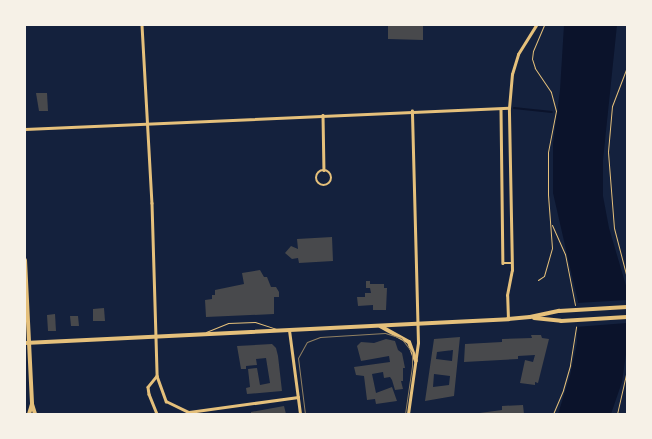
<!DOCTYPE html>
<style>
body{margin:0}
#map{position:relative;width:652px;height:439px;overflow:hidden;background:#14213d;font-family:"PT Sans Narrow",sans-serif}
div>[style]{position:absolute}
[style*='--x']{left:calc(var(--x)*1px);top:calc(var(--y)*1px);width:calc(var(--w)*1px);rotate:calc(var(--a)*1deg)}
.water>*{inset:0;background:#0b132b}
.pier>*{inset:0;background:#14213d}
.stream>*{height:2px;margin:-1px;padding:0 1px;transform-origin:1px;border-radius:1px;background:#0b132b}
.building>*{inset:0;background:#48494c}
.path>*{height:1px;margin:-0.5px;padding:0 0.5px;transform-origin:0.5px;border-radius:0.5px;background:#e5c07b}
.service>*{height:1px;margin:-0.5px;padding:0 0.5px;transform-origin:0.5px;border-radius:0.5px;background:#e5c07b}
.minor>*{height:2.5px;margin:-1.25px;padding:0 1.25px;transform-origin:1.25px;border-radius:1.25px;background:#e5c07b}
.minor>.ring{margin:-1.25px;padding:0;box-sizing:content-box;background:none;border:2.5px solid #e5c07b;border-radius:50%}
.tertiary>*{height:3px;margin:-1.5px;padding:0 1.5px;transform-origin:1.5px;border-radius:1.5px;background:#e5c07b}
.secondary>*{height:4px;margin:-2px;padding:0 2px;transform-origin:2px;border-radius:2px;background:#e5c07b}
.tram>*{height:1px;margin:-0.5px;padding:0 0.5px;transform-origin:0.5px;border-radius:0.5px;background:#918062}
span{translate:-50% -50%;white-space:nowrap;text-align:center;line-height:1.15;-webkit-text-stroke:4.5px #f6f1e7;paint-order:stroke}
.frame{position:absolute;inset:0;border:26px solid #f6f1e7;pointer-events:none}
</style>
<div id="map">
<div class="water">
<i style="clip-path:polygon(564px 25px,617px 25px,603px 160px,603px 196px,609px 228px,627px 289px,627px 347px,622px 382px,611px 414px,558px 414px,570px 376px,577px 343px,578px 302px,553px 193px,553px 144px,560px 90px)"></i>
</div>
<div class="pier">
<i style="clip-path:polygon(627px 300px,627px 323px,575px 327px,576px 303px)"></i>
</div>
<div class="stream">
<i style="--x:514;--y:108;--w:38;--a:6"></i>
</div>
<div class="building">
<i style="clip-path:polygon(388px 25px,423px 25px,423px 40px,388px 39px)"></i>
<i style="clip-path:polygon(36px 93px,47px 93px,48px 111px,39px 111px)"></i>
<i style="clip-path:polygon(332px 237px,333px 261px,299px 263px,298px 258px,292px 259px,285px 253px,291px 246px,298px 249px,297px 239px)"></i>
<i style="clip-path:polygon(260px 270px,264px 277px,267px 277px,271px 287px,276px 287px,279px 292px,279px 297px,274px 297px,274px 314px,206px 317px,205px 300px,212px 299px,212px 295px,215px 295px,215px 290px,244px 284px,242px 273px)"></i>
<i style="clip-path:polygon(366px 281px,370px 281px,370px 284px,384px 284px,384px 288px,387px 288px,386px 310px,373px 310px,373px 305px,358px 306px,357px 297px,365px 297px,365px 293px,371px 293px,370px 288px,366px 288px)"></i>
<i style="clip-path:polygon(104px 308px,105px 321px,93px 321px,93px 309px)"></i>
<i style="clip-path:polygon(55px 314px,56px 331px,48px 331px,47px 315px)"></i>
<i style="clip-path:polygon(70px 316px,78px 316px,79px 326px,71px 326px)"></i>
<i style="clip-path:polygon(531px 335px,541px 335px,542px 338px,549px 339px,538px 383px,535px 382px,535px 385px,520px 383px,525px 360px,533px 362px,535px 355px,518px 356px,518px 359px,464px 362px,465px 344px,502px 342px,502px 339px,532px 338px)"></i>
<i style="clip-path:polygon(evenodd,460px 337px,454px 396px,425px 401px,434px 339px,460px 337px,453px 350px,452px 361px,436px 359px,437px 352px,453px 350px,460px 337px,434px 374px,450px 376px,449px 385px,433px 387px,434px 374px)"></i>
<i style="clip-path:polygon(386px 339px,395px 341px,398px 350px,402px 353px,405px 368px,403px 368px,403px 381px,401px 381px,403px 389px,395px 390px,392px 380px,390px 377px,384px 378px,383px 372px,372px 374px,376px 393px,392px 387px,397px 401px,376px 404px,375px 399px,367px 400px,364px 376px,356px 375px,354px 367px,390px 362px,389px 356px,361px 361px,357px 346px,361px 342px,374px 343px)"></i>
<i style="clip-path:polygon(272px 344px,276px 348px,278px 356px,282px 391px,247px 394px,246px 388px,250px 387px,248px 369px,257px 368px,260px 385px,270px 383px,266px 358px,256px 359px,257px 365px,246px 366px,246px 369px,241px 369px,237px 346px)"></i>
<i style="clip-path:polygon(523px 405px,524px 414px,472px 414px,502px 410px,502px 406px)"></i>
<i style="clip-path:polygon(284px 406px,286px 414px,251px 414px,251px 412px)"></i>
</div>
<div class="path">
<i style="--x:627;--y:67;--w:42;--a:111"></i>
<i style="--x:612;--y:106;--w:46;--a:95"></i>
<i style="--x:608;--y:152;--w:76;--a:85.5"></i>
<i style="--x:614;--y:228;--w:52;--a:75.4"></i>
<i style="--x:552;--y:225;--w:32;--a:66"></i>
<i style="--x:565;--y:254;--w:52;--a:78.9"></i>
<i style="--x:538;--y:280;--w:7;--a:-34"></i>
<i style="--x:544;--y:276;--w:29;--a:-74"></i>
<i style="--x:552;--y:248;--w:53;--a:-94.3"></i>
<i style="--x:548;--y:195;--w:43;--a:-90"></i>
<i style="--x:548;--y:152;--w:42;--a:-79"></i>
<i style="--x:556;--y:111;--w:20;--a:-105"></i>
<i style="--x:551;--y:92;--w:29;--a:-124"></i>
<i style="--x:535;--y:68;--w:9;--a:-108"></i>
<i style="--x:532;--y:59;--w:8;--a:-83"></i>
<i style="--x:533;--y:51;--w:28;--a:-67"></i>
<i style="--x:553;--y:414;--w:26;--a:-67"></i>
<i style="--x:563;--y:390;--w:26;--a:-74"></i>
<i style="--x:570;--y:365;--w:39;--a:-81"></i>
<i style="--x:617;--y:414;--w:45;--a:-77.2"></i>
</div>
<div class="service">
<i style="--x:206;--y:332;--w:24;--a:-22"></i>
<i style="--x:228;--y:323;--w:27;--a:-2"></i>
<i style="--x:255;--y:322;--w:23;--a:18"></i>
</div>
<div class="minor">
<i style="--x:142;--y:25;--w:178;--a:86.8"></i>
<i style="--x:152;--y:203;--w:173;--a:88.3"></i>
<i style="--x:157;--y:376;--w:27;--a:70"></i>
<i style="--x:166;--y:401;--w:25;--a:26"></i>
<i style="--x:189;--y:412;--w:110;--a:-7.8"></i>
<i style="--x:501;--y:109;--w:154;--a:89.3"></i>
<i style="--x:503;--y:263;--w:9;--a:0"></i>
<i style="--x:323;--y:115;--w:55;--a:89"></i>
<i style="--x:25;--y:129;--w:484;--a:-2.5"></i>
<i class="ring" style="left:316px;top:170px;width:13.5px;height:13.5px"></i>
<i style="--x:157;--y:376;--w:14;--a:129"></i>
<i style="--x:148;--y:387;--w:7;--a:82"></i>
<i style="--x:149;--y:394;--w:22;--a:68"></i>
<i style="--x:408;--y:414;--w:72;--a:-82"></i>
<i style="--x:418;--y:343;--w:232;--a:-91.5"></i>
</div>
<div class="tertiary">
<i style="--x:508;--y:319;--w:24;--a:-92"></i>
<i style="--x:507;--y:295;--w:25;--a:-79"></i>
<i style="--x:512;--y:270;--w:162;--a:-91.1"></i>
<i style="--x:509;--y:108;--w:34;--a:-85"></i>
<i style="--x:512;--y:74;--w:21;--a:-73"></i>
<i style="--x:518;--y:54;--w:34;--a:-58"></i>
<i style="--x:289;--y:330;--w:85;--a:82.5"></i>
</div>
<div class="secondary">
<i style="--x:25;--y:260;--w:144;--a:87.2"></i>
<i style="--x:32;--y:404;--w:10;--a:73"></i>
<i style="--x:534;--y:318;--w:27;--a:6"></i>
<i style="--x:561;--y:321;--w:66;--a:-3.5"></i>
<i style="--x:380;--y:326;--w:33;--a:29"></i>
<i style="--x:409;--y:342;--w:20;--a:70"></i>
<i style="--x:25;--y:343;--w:484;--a:-2.8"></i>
<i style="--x:508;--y:319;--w:22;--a:-5"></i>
<i style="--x:530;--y:317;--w:30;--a:-12"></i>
<i style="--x:559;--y:311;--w:68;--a:-3.4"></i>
<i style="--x:29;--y:414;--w:10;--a:-73"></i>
</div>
<div class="tram">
<i style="--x:305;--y:414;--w:56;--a:-97.1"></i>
<i style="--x:298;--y:358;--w:18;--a:-61"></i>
<i style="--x:307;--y:342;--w:14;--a:-21"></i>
<i style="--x:320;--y:337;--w:65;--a:-3.5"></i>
<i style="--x:385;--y:333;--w:17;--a:17"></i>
<i style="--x:401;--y:338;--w:18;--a:52"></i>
<i style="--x:412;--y:352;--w:14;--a:90"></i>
<i style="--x:412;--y:366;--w:49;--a:98.3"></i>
</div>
<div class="frame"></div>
</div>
